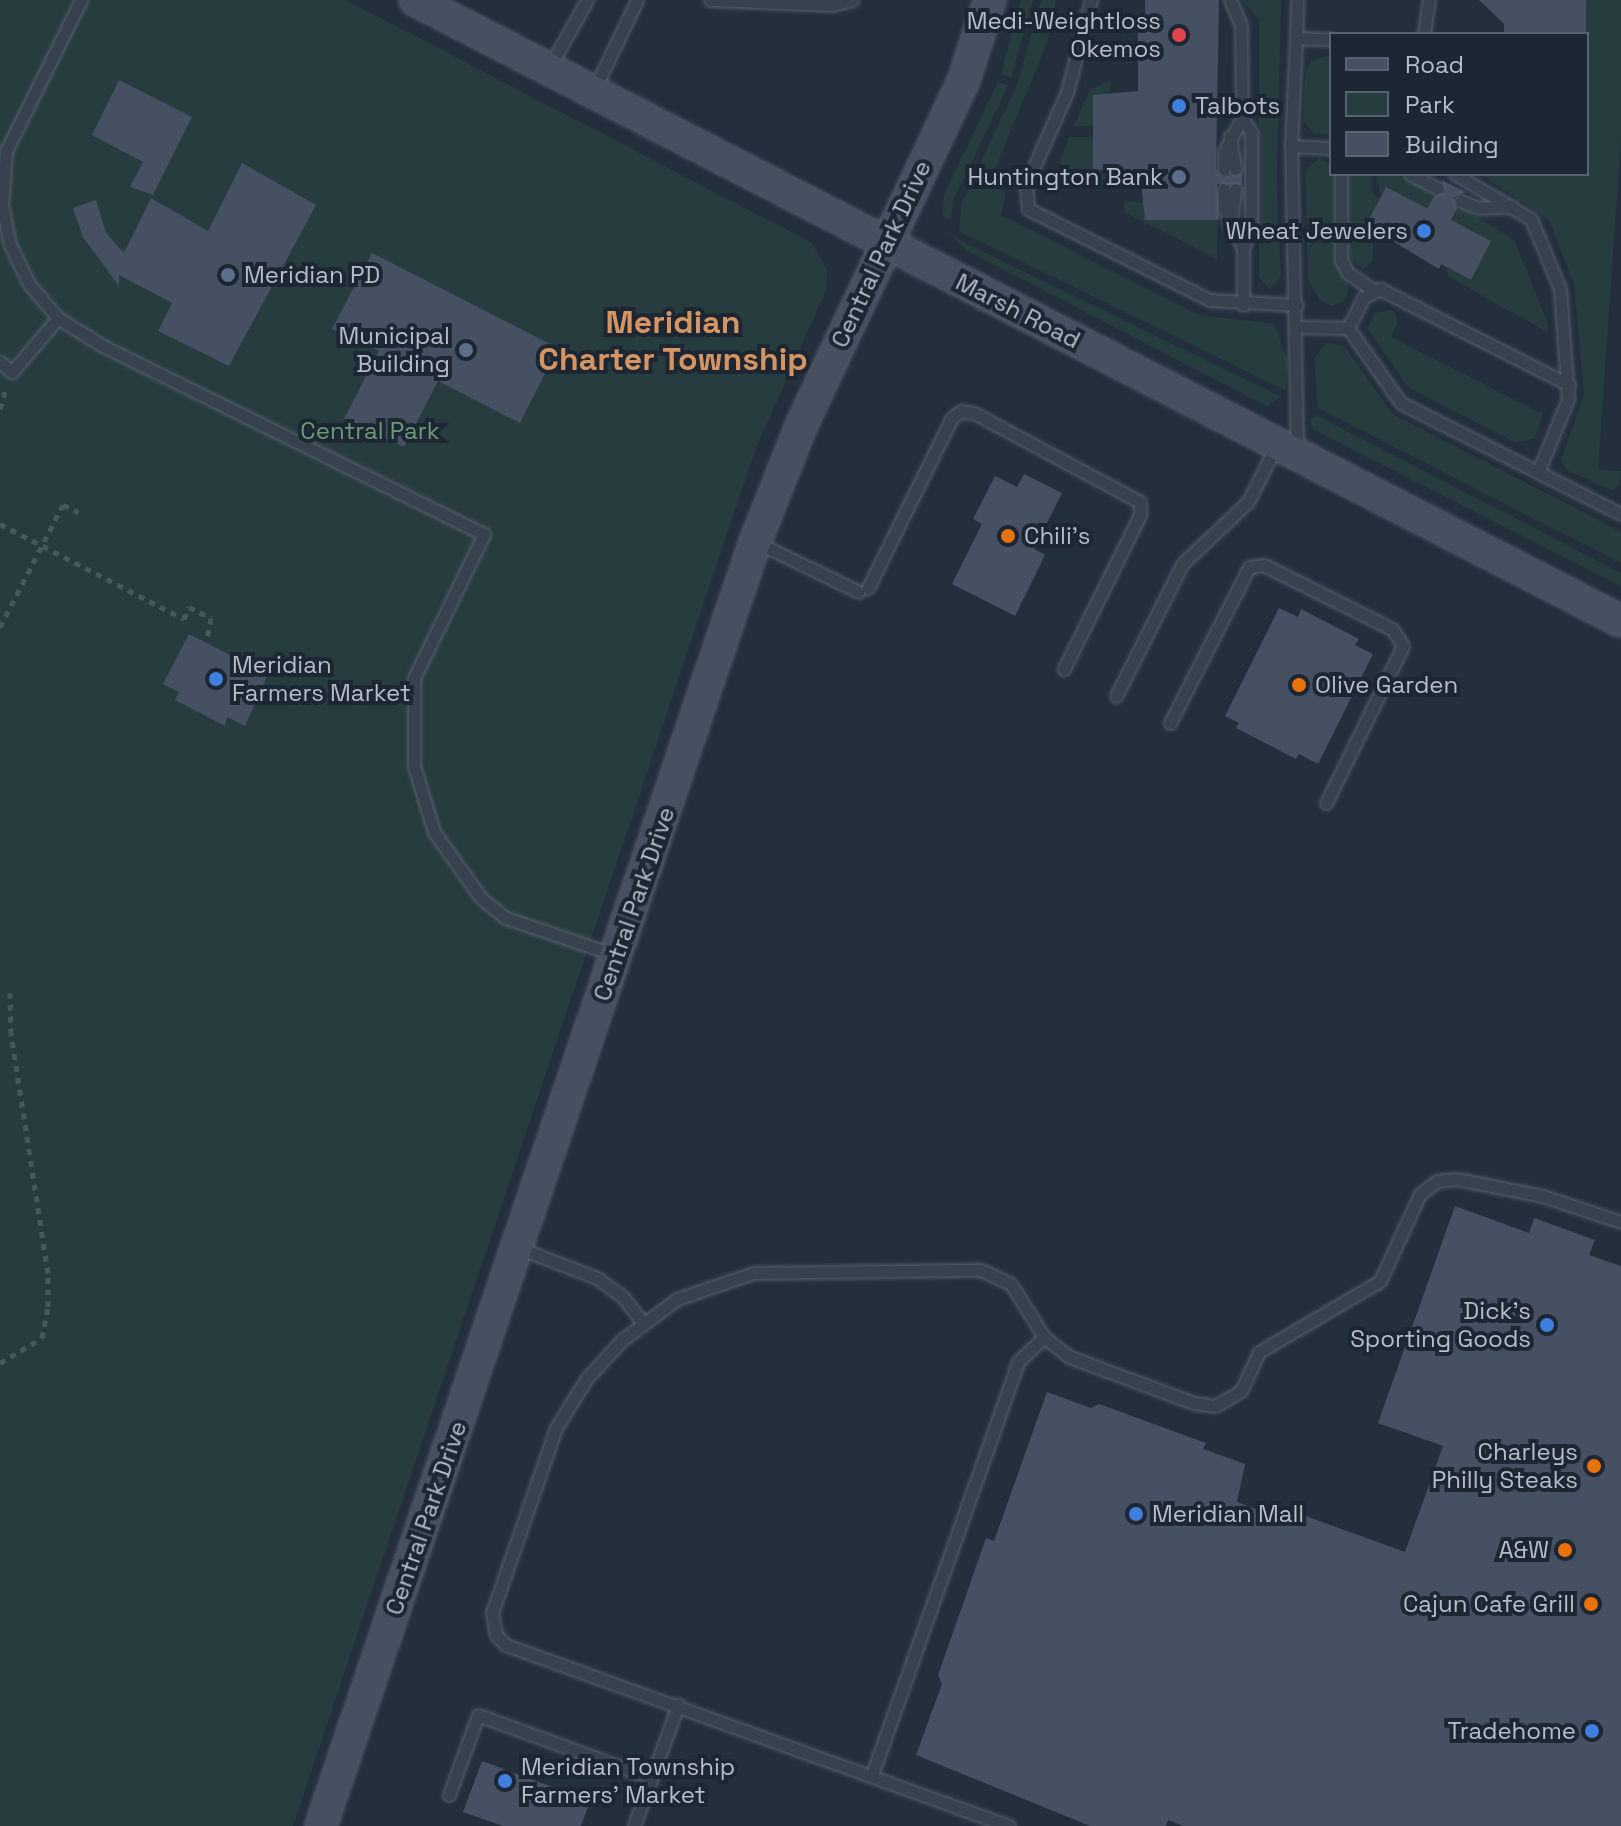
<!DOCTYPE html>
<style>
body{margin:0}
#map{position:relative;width:1621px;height:1826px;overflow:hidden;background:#242f3e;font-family:"Space Grotesk",sans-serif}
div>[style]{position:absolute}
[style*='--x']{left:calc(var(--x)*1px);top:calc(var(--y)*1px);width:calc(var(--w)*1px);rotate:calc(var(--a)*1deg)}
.green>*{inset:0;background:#263c3f}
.building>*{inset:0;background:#455162}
.path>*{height:5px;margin-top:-2.5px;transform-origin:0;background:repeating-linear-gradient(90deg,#44595c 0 6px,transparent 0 12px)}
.roads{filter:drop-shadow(0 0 2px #565f6c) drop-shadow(0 0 2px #565f6c)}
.lane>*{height:11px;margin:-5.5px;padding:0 5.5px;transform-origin:5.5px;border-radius:5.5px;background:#38414e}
.secondary>*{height:30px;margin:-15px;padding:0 15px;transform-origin:15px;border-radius:15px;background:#465061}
.dots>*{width:22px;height:22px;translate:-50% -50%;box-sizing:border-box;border:4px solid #1d2633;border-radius:50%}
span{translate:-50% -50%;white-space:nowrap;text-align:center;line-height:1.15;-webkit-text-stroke:8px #1d2633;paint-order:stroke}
.poi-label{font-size:24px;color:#b4bcc9}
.right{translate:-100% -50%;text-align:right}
.left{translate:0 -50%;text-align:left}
.street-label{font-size:24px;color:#b4bcc9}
.park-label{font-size:24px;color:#6b9a76}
.district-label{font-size:32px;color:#d59563;font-weight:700}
.legend{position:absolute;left:1329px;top:32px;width:260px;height:144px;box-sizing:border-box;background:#1d2633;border:2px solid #59626f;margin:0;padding:10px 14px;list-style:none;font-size:24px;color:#b4bcc9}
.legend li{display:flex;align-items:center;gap:16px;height:40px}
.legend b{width:40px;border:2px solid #59626f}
</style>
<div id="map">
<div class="green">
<i style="clip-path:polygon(0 0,346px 0,812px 243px,827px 270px,826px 290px,756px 448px,293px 1826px,0 1826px)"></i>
<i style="clip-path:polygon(1021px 0,1033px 0,1011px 78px,1001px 74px)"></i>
<i style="clip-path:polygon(1041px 0,1056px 0,1047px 43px,990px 181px,1006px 193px,1001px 215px,1199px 315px,1274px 324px,1288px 361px,1285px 390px,959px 231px,961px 205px,1017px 85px)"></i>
<i style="clip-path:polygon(1241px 0,1281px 0,1277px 188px,1281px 277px,1270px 289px,1259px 278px,1259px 19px)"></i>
<i style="clip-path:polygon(1586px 0,1621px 0,1621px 139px,1598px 470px,1621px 471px,1619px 485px,1612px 490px,1568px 471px,1561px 460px,1584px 395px,1574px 284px,1549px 220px,1480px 174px,1587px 174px)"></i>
<i style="clip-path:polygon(1331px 55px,1331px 135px,1314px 133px,1303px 121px,1305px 74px,1311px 61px)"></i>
<i style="clip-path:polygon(1111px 79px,1109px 95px,1093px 95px,1093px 126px,1074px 126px,1089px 91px)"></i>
<i style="clip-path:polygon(998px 82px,1008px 86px,953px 201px,951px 220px,942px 216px,944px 195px)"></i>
<i style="clip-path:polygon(1069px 137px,1093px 137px,1093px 168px,1109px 169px,1111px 188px,1080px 189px,1068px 182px,1060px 162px)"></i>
<i style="clip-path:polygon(1320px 158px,1331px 164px,1334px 174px,1334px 253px,1349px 287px,1344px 301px,1332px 306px,1319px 299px,1308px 279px,1305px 170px)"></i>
<i style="clip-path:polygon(1349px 174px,1372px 174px,1372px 192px,1380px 199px,1366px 225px,1374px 230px,1372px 262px,1363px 269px,1349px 258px)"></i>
<i style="clip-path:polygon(1376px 174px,1397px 174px,1435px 193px,1427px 208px,1387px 187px,1381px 196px)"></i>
<i style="clip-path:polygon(1124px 201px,1145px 203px,1145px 220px,1218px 220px,1217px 259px,1124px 212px)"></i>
<i style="clip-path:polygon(1459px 206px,1514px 240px,1549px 326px,1547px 332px,1449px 277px,1446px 267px,1471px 280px,1451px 220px)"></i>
<i style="clip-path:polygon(946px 230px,959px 240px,1281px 397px,1266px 406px,966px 250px)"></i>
<i style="clip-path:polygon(1393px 310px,1398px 322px,1391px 337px,1543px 414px,1535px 438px,1516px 443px,1408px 387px,1368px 329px,1374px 313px)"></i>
<i style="clip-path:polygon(1327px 343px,1344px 346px,1393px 414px,1621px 532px,1621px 563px,1318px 408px,1314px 359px)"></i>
<i style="clip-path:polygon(1316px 415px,1621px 573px,1621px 586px,1314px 430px,1309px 420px)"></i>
</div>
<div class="building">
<i style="clip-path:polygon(1145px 0,1219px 0,1216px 169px,1223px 177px,1242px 173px,1242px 185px,1217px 184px,1219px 220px,1145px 220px,1140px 173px,1093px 169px,1093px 95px,1138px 91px,1138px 14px,1145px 14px)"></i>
<i style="clip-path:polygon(1479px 0,1586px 0,1586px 34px,1504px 34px,1504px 24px)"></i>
<i style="clip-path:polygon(119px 80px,192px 117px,153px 195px,130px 187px,143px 162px,92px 135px)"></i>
<i style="clip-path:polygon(242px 163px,316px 205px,229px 366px,158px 331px,172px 303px,119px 275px,119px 286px,83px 237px,73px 208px,96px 200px,106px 233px,124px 253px,151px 198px,208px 231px)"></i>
<i style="clip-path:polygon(1442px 180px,1466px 192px,1454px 197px,1457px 209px,1451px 220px,1491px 241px,1471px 280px,1441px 264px,1439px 269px,1366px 225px,1386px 187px,1427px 208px,1434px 196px,1445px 192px)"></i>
<i style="clip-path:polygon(372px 253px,558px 348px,520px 423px,438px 381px,404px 447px,344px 419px,379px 351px,332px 329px)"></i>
<i style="clip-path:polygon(1024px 474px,1062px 493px,1034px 549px,1045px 555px,1015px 616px,952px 584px,982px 524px,973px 519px,995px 476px,1017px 487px)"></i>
<i style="clip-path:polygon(1279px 608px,1298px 617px,1301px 609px,1359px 639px,1355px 645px,1373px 654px,1318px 764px,1299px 754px,1296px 759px,1236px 728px,1239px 723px,1225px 716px)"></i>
<i style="clip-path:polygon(189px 634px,268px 674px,245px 726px,227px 717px,225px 726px,175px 700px,179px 692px,163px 684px)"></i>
<i style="clip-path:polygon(1455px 1206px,1529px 1233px,1534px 1218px,1595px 1240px,1589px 1255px,1621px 1266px,1621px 1826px,1183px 1826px,1168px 1820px,1166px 1826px,1090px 1826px,916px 1755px,942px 1684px,938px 1675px,986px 1538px,994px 1541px,1047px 1392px,1091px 1408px,1099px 1404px,1206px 1443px,1203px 1449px,1245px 1464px,1237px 1502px,1285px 1520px,1289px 1510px,1405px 1552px,1443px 1446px,1378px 1423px)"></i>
<i style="clip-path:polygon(482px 1761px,590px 1801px,581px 1826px,503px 1826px,463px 1812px)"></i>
</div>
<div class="path">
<i style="--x:0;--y:409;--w:22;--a:-74"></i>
<i style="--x:0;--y:524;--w:207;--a:27.3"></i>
<i style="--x:184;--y:619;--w:13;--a:-67"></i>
<i style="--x:189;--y:607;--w:25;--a:27"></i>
<i style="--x:211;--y:618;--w:20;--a:101"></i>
<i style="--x:0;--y:627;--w:137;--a:-62.7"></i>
<i style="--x:63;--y:505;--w:17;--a:25"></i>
<i style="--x:0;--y:1363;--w:49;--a:-30.8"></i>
<i style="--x:42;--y:1338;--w:32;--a:-79"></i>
<i style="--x:48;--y:1307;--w:34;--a:-90"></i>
<i style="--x:48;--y:1273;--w:242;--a:-98.8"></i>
<i style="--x:11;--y:1034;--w:41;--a:-91.4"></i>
</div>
<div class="roads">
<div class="lane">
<i style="--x:81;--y:0;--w:169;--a:116.4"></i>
<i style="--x:6;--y:151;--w:54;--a:94.2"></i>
<i style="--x:2;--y:205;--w:41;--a:78.7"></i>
<i style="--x:10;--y:245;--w:43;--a:64"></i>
<i style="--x:29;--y:284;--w:45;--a:49.5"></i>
<i style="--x:58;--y:318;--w:53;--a:31.9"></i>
<i style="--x:103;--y:346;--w:425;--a:26.3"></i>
<i style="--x:484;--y:534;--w:160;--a:115.9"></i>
<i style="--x:414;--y:678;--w:88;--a:90"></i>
<i style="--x:414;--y:766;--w:69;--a:73.1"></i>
<i style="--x:434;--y:832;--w:81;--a:54.5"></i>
<i style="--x:481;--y:898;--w:32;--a:39"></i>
<i style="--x:506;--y:918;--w:115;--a:18.7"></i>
<i style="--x:710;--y:0;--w:122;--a:2.3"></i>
<i style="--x:832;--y:5;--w:21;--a:-14"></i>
<i style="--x:1091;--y:0;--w:95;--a:104.6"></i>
<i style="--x:1067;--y:92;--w:102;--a:113.8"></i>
<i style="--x:1026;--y:185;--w:24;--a:85"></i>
<i style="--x:1028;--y:209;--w:203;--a:26.6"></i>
<i style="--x:1210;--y:300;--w:87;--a:3.3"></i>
<i style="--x:1230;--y:0;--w:27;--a:66"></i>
<i style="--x:1241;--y:25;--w:93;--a:89.4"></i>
<i style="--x:1242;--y:118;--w:17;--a:57"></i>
<i style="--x:1251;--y:132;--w:96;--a:90"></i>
<i style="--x:1251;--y:228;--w:22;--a:112"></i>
<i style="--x:1243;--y:248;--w:57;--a:90"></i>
<i style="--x:1424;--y:34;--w:34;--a:-82"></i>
<i style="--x:1296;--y:38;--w:38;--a:-88"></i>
<i style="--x:550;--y:66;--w:76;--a:-60.7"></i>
<i style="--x:593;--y:92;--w:102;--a:-64.4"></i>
<i style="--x:1230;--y:136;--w:33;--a:81"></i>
<i style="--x:1291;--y:146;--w:40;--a:2.9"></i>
<i style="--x:1224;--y:169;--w:17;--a:-90"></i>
<i style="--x:1224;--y:152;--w:38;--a:-62"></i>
<i style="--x:1341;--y:174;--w:86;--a:90"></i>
<i style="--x:1341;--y:260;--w:15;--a:62"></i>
<i style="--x:1348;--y:273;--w:30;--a:34"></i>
<i style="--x:1410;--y:174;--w:31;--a:27"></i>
<i style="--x:1455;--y:174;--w:88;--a:30.6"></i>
<i style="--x:1531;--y:219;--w:76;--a:67.5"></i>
<i style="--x:1560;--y:289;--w:110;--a:85.8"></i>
<i style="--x:1568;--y:399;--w:79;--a:112.3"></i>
<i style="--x:1224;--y:189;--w:20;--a:90"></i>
<i style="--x:1224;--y:209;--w:43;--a:64"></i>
<i style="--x:1461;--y:201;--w:18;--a:22"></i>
<i style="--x:1478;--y:208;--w:34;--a:-3"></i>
<i style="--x:1230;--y:226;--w:37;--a:-82"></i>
<i style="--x:1297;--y:327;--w:51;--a:1.1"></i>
<i style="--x:1348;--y:328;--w:92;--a:54.8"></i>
<i style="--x:1401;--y:403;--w:246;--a:26.8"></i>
<i style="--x:1348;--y:328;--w:35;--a:-63"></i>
<i style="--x:1364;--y:297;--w:18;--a:-27"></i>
<i style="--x:1380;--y:289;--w:212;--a:26.9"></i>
<i style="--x:0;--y:362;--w:16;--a:40"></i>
<i style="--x:12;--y:372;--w:71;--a:-49.6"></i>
<i style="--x:1297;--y:451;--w:305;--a:-91.1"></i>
<i style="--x:1291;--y:146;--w:108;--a:-87.3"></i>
<i style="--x:1296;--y:38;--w:35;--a:2"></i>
<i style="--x:756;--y:542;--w:114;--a:25.9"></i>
<i style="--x:868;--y:588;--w:188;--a:-63.8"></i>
<i style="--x:951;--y:419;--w:13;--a:-39"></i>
<i style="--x:961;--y:411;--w:13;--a:9"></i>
<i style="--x:974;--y:413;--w:188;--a:28.2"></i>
<i style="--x:1140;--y:502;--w:13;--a:90"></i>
<i style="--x:1140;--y:515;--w:172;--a:116.3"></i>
<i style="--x:1116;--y:696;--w:149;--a:-63.3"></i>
<i style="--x:1183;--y:563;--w:89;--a:-43.2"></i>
<i style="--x:1248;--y:502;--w:65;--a:-63.4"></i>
<i style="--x:1170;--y:723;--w:175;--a:-63.1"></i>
<i style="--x:1249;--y:567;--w:15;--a:-8"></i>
<i style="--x:1264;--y:565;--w:143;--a:26.6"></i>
<i style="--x:1392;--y:629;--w:20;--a:57"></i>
<i style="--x:1403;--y:646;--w:175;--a:116.1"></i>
<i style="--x:519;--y:1248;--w:84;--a:21"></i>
<i style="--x:597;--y:1278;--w:31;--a:36"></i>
<i style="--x:622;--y:1296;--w:33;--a:52"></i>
<i style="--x:872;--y:1775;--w:438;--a:-70.5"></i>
<i style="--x:1018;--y:1362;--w:36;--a:-44"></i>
<i style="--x:449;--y:1795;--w:85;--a:-70.1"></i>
<i style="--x:478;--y:1715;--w:184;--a:20"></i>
<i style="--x:634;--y:1826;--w:129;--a:-70"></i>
<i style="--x:1009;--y:1826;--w:535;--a:-160.21"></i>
<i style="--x:506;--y:1645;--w:14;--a:-135"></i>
<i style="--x:496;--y:1635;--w:22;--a:-100"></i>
<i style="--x:492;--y:1613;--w:196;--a:-70.9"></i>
<i style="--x:556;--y:1428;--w:59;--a:-58.2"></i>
<i style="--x:587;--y:1378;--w:52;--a:-47.4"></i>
<i style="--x:622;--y:1340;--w:69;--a:-36.7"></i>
<i style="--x:677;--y:1299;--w:80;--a:-18.9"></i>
<i style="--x:753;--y:1273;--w:228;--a:-0.8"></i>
<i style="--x:981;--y:1270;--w:33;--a:25"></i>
<i style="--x:1011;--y:1284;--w:62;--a:58.1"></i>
<i style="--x:1044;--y:1337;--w:33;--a:38"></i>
<i style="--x:1070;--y:1357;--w:132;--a:20.4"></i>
<i style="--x:1194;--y:1403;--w:21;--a:8"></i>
<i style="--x:1215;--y:1406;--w:30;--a:-30"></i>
<i style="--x:1241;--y:1391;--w:43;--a:-65.2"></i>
<i style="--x:1259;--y:1352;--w:140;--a:-30.4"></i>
<i style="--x:1380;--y:1281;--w:96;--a:-65.3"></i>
<i style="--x:1420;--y:1194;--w:21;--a:-37"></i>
<i style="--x:1437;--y:1181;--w:20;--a:-6"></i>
<i style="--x:1457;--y:1179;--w:88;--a:11.2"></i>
<i style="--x:1543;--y:1196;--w:82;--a:18.4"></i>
</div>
<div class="secondary">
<i style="--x:415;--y:0;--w:1356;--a:27.25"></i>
<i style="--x:321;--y:1826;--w:1355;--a:-71.32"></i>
<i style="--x:755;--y:542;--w:127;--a:-68.3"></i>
<i style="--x:802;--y:424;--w:378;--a:-64.8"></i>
<i style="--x:963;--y:82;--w:86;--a:-71.8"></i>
</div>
</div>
<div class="dots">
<i style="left:1179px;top:35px;background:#e0444e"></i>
<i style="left:1179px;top:106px;background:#3f7fe0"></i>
<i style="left:1179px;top:177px;background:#5c6f8a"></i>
<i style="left:1424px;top:231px;background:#3f7fe0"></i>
<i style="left:228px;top:275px;background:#5c6f8a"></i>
<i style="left:466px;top:350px;background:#5c6f8a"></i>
<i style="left:1008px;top:536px;background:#e8710a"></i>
<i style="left:216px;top:679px;background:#3f7fe0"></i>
<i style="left:1299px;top:685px;background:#e8710a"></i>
<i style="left:1547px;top:1325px;background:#3f7fe0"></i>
<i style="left:1594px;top:1466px;background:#e8710a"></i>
<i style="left:1136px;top:1514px;background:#3f7fe0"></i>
<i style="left:1565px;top:1550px;background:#e8710a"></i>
<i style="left:1591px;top:1604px;background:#e8710a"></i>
<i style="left:1592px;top:1731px;background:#3f7fe0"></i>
<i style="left:505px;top:1781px;background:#3f7fe0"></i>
</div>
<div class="poi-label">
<span class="right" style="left:1161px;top:35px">Medi-Weightloss<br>Okemos</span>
<span class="left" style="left:1195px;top:106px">Talbots</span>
<span class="right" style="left:1163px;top:177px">Huntington Bank</span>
<span class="right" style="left:1408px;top:231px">Wheat Jewelers</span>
<span class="left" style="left:244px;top:275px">Meridian PD</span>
<span class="right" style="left:450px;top:350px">Municipal<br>Building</span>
<span class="left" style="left:1024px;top:536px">Chili's</span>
<span class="left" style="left:232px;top:679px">Meridian<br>Farmers Market</span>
<span class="left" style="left:1315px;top:685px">Olive Garden</span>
<span class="right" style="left:1531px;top:1325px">Dick's<br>Sporting Goods</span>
<span class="right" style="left:1578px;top:1466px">Charleys<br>Philly Steaks</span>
<span class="left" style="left:1152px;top:1514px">Meridian Mall</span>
<span class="right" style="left:1549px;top:1550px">A&amp;W</span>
<span class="right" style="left:1575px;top:1604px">Cajun Cafe Grill</span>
<span class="right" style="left:1576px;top:1731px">Tradehome</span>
<span class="left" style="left:521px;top:1781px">Meridian Township<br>Farmers' Market</span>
</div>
<div class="street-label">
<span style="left:881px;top:254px;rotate:-65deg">Central Park Drive</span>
<span style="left:1018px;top:311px;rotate:27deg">Marsh Road</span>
<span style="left:634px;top:904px;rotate:-71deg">Central Park Drive</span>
<span style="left:426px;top:1518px;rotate:-71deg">Central Park Drive</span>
</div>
<div class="park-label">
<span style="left:370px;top:431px">Central Park</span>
</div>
<div class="district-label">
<span style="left:673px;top:341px">Meridian<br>Charter Township</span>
</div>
<ul class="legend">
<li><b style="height:10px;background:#465061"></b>Road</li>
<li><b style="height:22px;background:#263c3f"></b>Park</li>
<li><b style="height:22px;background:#455162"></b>Building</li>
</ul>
</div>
